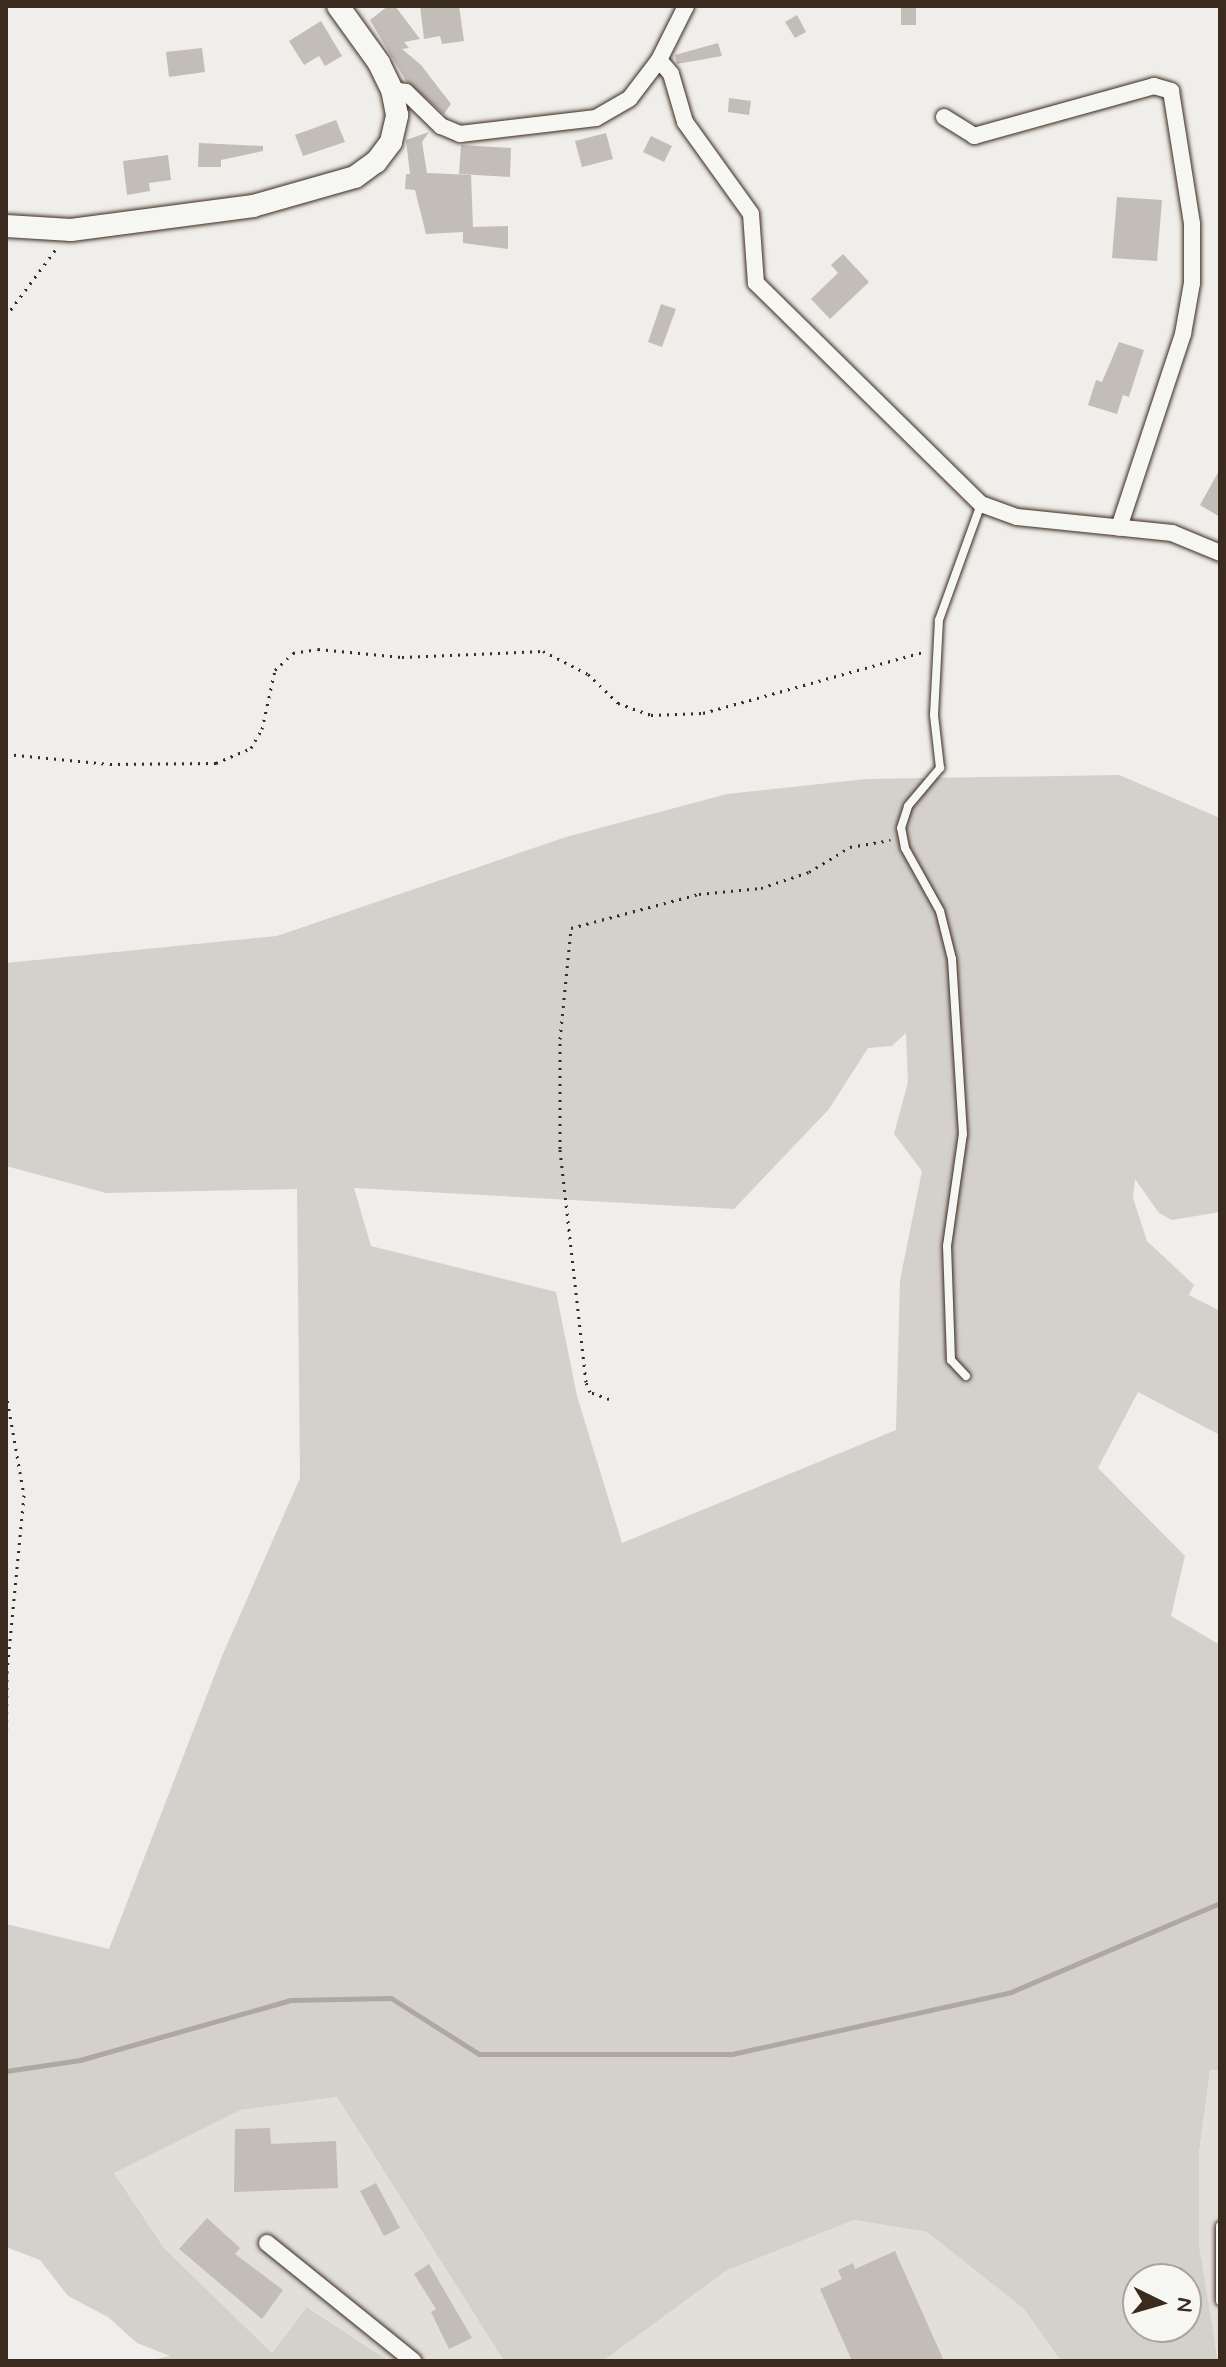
<!DOCTYPE html>
<style>
body{margin:0}
#map{position:relative;width:1226px;height:2367px;overflow:hidden;background:#efeeea;font-family:Mynerve,sans-serif}
div>[style]{position:absolute}
[style*='--x']{left:calc(var(--x)*1px);top:calc(var(--y)*1px);width:calc(var(--w)*1px);rotate:calc(var(--a)*1deg)}
.built>*{inset:0;background:#e2dfdb}
.green>*{inset:0;background:#d4d1cc}
.stream>*{height:5px;margin:-2.5px;padding:0 2.5px;transform-origin:2.5px;border-radius:2.5px;background:#afa8a1}
.building>*{inset:0;background:#c2bdb7}
.path>*{height:3px;margin-top:-1.5px;transform-origin:0;background:repeating-linear-gradient(90deg,#3b2a1e 0 2px,transparent 0 8px)}
.roads{filter:drop-shadow(0 0 2px #3b2a1e) drop-shadow(0 0 2px #3b2a1e)}
.lane>*{height:8px;margin:-4px;padding:0 4px;transform-origin:4px;border-radius:4px;background:#f6f6f2}
.street>*{height:16px;margin:-8px;padding:0 8px;transform-origin:8px;border-radius:8px;background:#f6f6f2}
.secondary>*{height:22px;margin:-11px;padding:0 11px;transform-origin:11px;border-radius:11px;background:#f6f6f2}
span{translate:-50% -50%;white-space:nowrap;text-align:center;line-height:1.15;-webkit-text-stroke:6px #f6f6f2;paint-order:stroke}
.frame{position:absolute;inset:0;border:8px solid #3b2a1e;pointer-events:none}
.north{position:absolute;left:1122px;top:2263px;width:80px;height:80px;box-sizing:border-box;background:#f6f6f2;border:2px solid #aba49d;border-radius:50%;rotate:95deg;font-size:22px;font-weight:700;line-height:32px;text-align:center;color:#3b2a1e}
.north::after{content:'';display:block;margin:auto;width:28px;height:36px;background:#3b2a1e;clip-path:polygon(50% 0,100% 100%,50% 72%,0 100%)}
</style>
<div id="map">
<div class="built">
<i style="clip-path:polygon(1210px 2070px,1220px 2070px,1220px 2361px,1204px 2304px,1199px 2246px,1199px 2153px)"></i>
<i style="clip-path:polygon(338px 2097px,357px 2129px,504px 2361px,389px 2361px,308px 2307px,272px 2353px,164px 2248px,114px 2173px,241px 2110px)"></i>
<i style="clip-path:polygon(854px 2220px,927px 2232px,1024px 2309px,1061px 2361px,603px 2361px,726px 2271px)"></i>
</div>
<div class="green">
<i style="clip-path:polygon(evenodd,1119px 775px,1220px 818px,1220px 1212px,1172px 1220px,1159px 1213px,1135px 1179px,1133px 1198px,1147px 1241px,1194px 1285px,1189px 1295px,1220px 1311px,1220px 1435px,1138px 1392px,1098px 1468px,1185px 1556px,1171px 1616px,1220px 1645px,1220px 2070px,1210px 2070px,1199px 2153px,1199px 2246px,1218px 2361px,1061px 2361px,1024px 2309px,927px 2232px,854px 2220px,726px 2271px,603px 2361px,504px 2361px,337px 2097px,241px 2110px,114px 2173px,164px 2248px,272px 2353px,307px 2307px,389px 2361px,147px 2361px,170px 2356px,137px 2343px,108px 2317px,68px 2296px,40px 2260px,6px 2247px,6px 1924px,109px 1949px,222px 1656px,300px 1478px,297px 1189px,106px 1193px,6px 1166px,6px 963px,277px 936px,566px 837px,727px 794px,866px 779px,1119px 775px,906px 1033px,908px 1082px,894px 1134px,922px 1171px,900px 1280px,896px 1430px,622px 1543px,577px 1396px,556px 1292px,371px 1246px,354px 1188px,734px 1209px,829px 1109px,868px 1048px,892px 1046px,906px 1033px,1119px 775px,1138px 2279px,1186px 2279px,1186px 2327px,1138px 2327px,1138px 2279px)"></i>
</div>
<div class="stream">
<i style="--x:6;--y:2071;--w:75;--a:-8.5"></i>
<i style="--x:80;--y:2060;--w:219;--a:-15.9"></i>
<i style="--x:291;--y:2000;--w:100;--a:-1.1"></i>
<i style="--x:391;--y:1998;--w:104;--a:32.5"></i>
<i style="--x:479;--y:2054;--w:253;--a:0"></i>
<i style="--x:732;--y:2054;--w:286;--a:-12.5"></i>
<i style="--x:1011;--y:1992;--w:227;--a:-23.1"></i>
</div>
<div class="building">
<i style="clip-path:polygon(388px 6px,395px 6px,420px 39px,404px 42px,409px 48px,402px 49px,421px 65px,451px 104px,444px 114px,406px 81px,370px 20px)"></i>
<i style="clip-path:polygon(420px 6px,459px 6px,464px 41px,442px 44px,440px 36px,424px 39px)"></i>
<i style="clip-path:polygon(901px 6px,916px 6px,916px 25px,901px 25px)"></i>
<i style="clip-path:polygon(797px 15px,806px 32px,795px 38px,785px 22px)"></i>
<i style="clip-path:polygon(321px 21px,342px 56px,325px 66px,319px 56px,304px 65px,289px 41px)"></i>
<i style="clip-path:polygon(718px 43px,722px 56px,677px 64px,675px 55px)"></i>
<i style="clip-path:polygon(202px 48px,205px 72px,169px 77px,166px 52px)"></i>
<i style="clip-path:polygon(729px 98px,751px 101px,749px 115px,728px 112px)"></i>
<i style="clip-path:polygon(336px 120px,345px 142px,303px 156px,295px 135px)"></i>
<i style="clip-path:polygon(429px 132px,422px 142px,427px 173px,471px 175px,473px 227px,508px 226px,508px 249px,463px 243px,463px 232px,426px 234px,415px 190px,405px 189px,406px 174px,410px 174px,406px 140px)"></i>
<i style="clip-path:polygon(606px 133px,613px 159px,582px 167px,575px 141px)"></i>
<i style="clip-path:polygon(651px 136px,672px 146px,664px 162px,643px 152px)"></i>
<i style="clip-path:polygon(199px 143px,263px 146px,263px 151px,221px 160px,221px 167px,198px 167px)"></i>
<i style="clip-path:polygon(461px 145px,511px 148px,510px 177px,459px 174px)"></i>
<i style="clip-path:polygon(168px 155px,171px 180px,149px 183px,150px 191px,127px 195px,123px 161px)"></i>
<i style="clip-path:polygon(1117px 197px,1162px 200px,1157px 261px,1112px 258px)"></i>
<i style="clip-path:polygon(843px 254px,869px 282px,830px 319px,811px 299px,838px 273px,831px 265px)"></i>
<i style="clip-path:polygon(661px 304px,676px 309px,662px 347px,648px 342px)"></i>
<i style="clip-path:polygon(1119px 342px,1144px 350px,1129px 397px,1123px 395px,1117px 414px,1088px 405px,1096px 380px,1102px 382px)"></i>
<i style="clip-path:polygon(1220px 469px,1220px 517px,1200px 505px)"></i>
<i style="clip-path:polygon(270px 2128px,271px 2144px,336px 2141px,338px 2188px,234px 2192px,235px 2129px)"></i>
<i style="clip-path:polygon(376px 2183px,400px 2228px,384px 2236px,360px 2191px)"></i>
<i style="clip-path:polygon(207px 2218px,240px 2248px,235px 2254px,283px 2290px,262px 2319px,179px 2249px)"></i>
<i style="clip-path:polygon(895px 2251px,944px 2361px,852px 2361px,820px 2289px,842px 2279px,838px 2270px,853px 2263px,855px 2269px)"></i>
<i style="clip-path:polygon(429px 2264px,472px 2338px,449px 2349px,431px 2312px,436px 2309px,414px 2274px)"></i>
</div>
<div class="path">
<i style="--x:6;--y:316;--w:84;--a:-53.3"></i>
<i style="--x:6;--y:754;--w:104;--a:5.5"></i>
<i style="--x:110;--y:764;--w:106;--a:-0.5"></i>
<i style="--x:216;--y:763;--w:38;--a:-23"></i>
<i style="--x:251;--y:748;--w:22;--a:-60"></i>
<i style="--x:262;--y:729;--w:60;--a:-77.6"></i>
<i style="--x:275;--y:670;--w:25;--a:-43"></i>
<i style="--x:293;--y:653;--w:25;--a:-9"></i>
<i style="--x:318;--y:649;--w:84;--a:5.4"></i>
<i style="--x:402;--y:657;--w:141;--a:-2.4"></i>
<i style="--x:543;--y:651;--w:51;--a:27.1"></i>
<i style="--x:588;--y:674;--w:42;--a:44"></i>
<i style="--x:618;--y:703;--w:35;--a:20"></i>
<i style="--x:651;--y:715;--w:52;--a:-2.2"></i>
<i style="--x:703;--y:713;--w:231;--a:-15.5"></i>
<i style="--x:6;--y:1393;--w:104;--a:80"></i>
<i style="--x:24;--y:1495;--w:177;--a:95.5"></i>
<i style="--x:7;--y:1671;--w:144;--a:90.4"></i>
<i style="--x:609;--y:1399;--w:20;--a:-160"></i>
<i style="--x:590;--y:1392;--w:11;--a:-112"></i>
<i style="--x:586;--y:1382;--w:234;--a:-96.4"></i>
<i style="--x:560;--y:1149;--w:110;--a:-90"></i>
<i style="--x:560;--y:1039;--w:112;--a:-84.3"></i>
<i style="--x:571;--y:928;--w:132;--a:-14.9"></i>
<i style="--x:699;--y:894;--w:62;--a:-5.5"></i>
<i style="--x:761;--y:888;--w:51;--a:-18.4"></i>
<i style="--x:809;--y:872;--w:48;--a:-31.4"></i>
<i style="--x:850;--y:847;--w:41;--a:-9.9"></i>
</div>
<div class="roads">
<div class="lane">
<i style="--x:966;--y:1376;--w:22;--a:-133"></i>
<i style="--x:951;--y:1360;--w:114;--a:-92"></i>
<i style="--x:947;--y:1246;--w:113;--a:-81.9"></i>
<i style="--x:963;--y:1134;--w:175;--a:-93.6"></i>
<i style="--x:952;--y:959;--w:49;--a:-104"></i>
<i style="--x:940;--y:911;--w:72;--a:-119.1"></i>
<i style="--x:905;--y:848;--w:20;--a:-101"></i>
<i style="--x:901;--y:828;--w:23;--a:-72"></i>
<i style="--x:908;--y:806;--w:50;--a:-49.9"></i>
<i style="--x:940;--y:768;--w:53;--a:-96.5"></i>
<i style="--x:934;--y:715;--w:95;--a:-87"></i>
<i style="--x:939;--y:620;--w:123;--a:-70.1"></i>
<i style="--x:1220;--y:2226;--w:75;--a:90"></i>
</div>
<div class="street">
<i style="--x:659;--y:60;--w:18;--a:49"></i>
<i style="--x:671;--y:74;--w:50;--a:73.7"></i>
<i style="--x:685;--y:122;--w:113;--a:54.3"></i>
<i style="--x:751;--y:214;--w:69;--a:85.9"></i>
<i style="--x:756;--y:283;--w:315;--a:44.5"></i>
<i style="--x:981;--y:504;--w:38;--a:20"></i>
<i style="--x:1017;--y:517;--w:156;--a:5.9"></i>
<i style="--x:1172;--y:533;--w:52;--a:22.6"></i>
<i style="--x:392;--y:90;--w:14;--a:8"></i>
<i style="--x:406;--y:92;--w:49;--a:44.2"></i>
<i style="--x:441;--y:126;--w:21;--a:23"></i>
<i style="--x:460;--y:134;--w:137;--a:-6.7"></i>
<i style="--x:596;--y:118;--w:39;--a:-30"></i>
<i style="--x:630;--y:98;--w:48;--a:-52.7"></i>
<i style="--x:659;--y:60;--w:60;--a:-63.4"></i>
<i style="--x:944;--y:117;--w:36;--a:32"></i>
<i style="--x:974;--y:136;--w:187;--a:-15.5"></i>
<i style="--x:1154;--y:86;--w:18;--a:16"></i>
<i style="--x:1171;--y:91;--w:135;--a:81"></i>
<i style="--x:1192;--y:224;--w:59;--a:90"></i>
<i style="--x:1192;--y:283;--w:52;--a:100"></i>
<i style="--x:1183;--y:334;--w:204;--a:108.3"></i>
<i style="--x:267;--y:2243;--w:188;--a:38.9"></i>
</div>
<div class="secondary">
<i style="--x:6;--y:226;--w:65;--a:3.5"></i>
<i style="--x:71;--y:230;--w:184;--a:-7.5"></i>
<i style="--x:253;--y:206;--w:106;--a:-15.9"></i>
<i style="--x:355;--y:177;--w:26;--a:-36"></i>
<i style="--x:376;--y:162;--w:25;--a:-53"></i>
<i style="--x:391;--y:142;--w:28;--a:-77"></i>
<i style="--x:397;--y:115;--w:25;--a:-101"></i>
<i style="--x:392;--y:90;--w:30;--a:-116"></i>
<i style="--x:379;--y:63;--w:70;--a:-125.7"></i>
</div>
</div>
<div class="frame"></div>
<div class="north">N</div>
</div>
